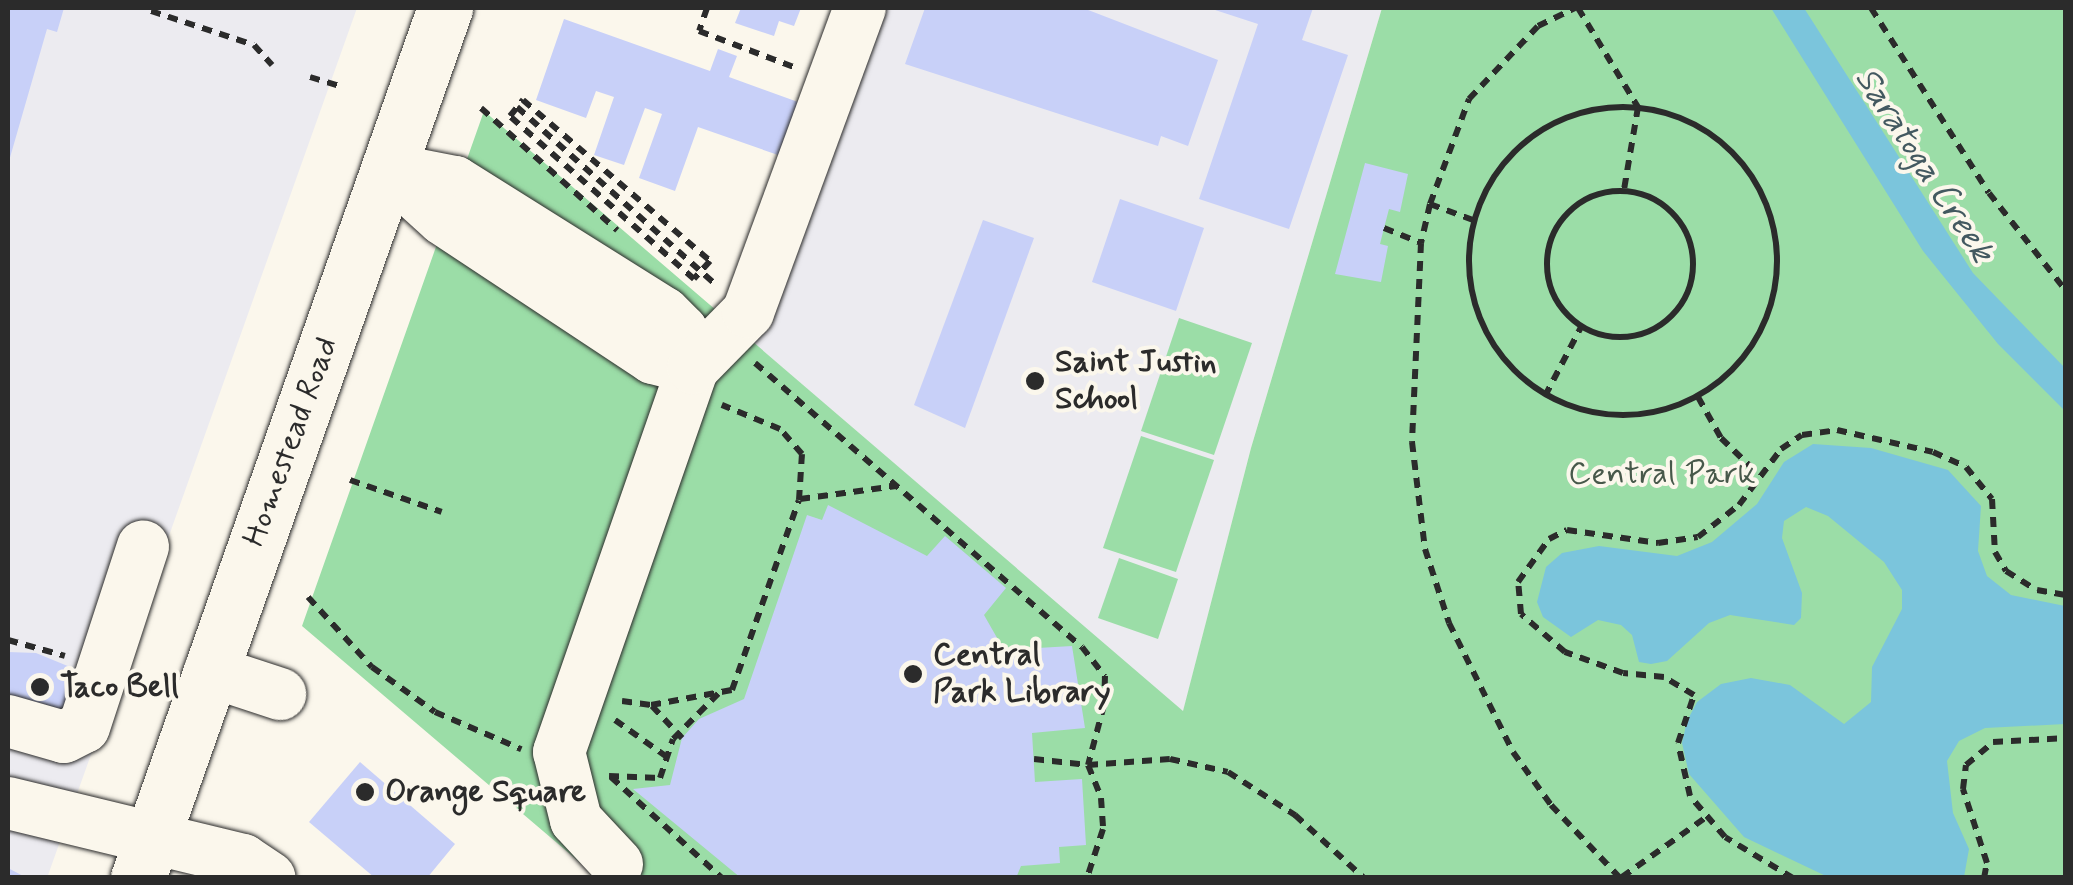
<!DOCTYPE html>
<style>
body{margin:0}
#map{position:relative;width:2073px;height:885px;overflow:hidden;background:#fbf7ec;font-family:Mynerve,sans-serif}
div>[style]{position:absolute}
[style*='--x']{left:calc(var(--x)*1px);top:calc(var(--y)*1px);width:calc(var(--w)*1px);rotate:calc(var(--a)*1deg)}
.built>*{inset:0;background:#ecebf0}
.green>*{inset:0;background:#9bdda7}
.water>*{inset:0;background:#7bc5dc}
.building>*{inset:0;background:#c8d0f8}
.path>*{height:6px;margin-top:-3px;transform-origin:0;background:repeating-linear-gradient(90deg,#2b2b2b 0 10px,transparent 0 18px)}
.path>.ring{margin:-3px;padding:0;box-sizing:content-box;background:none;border:6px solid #2b2b2b;border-radius:50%}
.roads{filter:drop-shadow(0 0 2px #2b2b2b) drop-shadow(0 0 2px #2b2b2b)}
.minor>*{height:52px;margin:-26px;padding:0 26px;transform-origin:26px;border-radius:26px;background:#fbf7ec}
.major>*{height:55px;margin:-27.5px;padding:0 27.5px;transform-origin:27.5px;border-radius:27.5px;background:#fbf7ec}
.dots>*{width:28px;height:28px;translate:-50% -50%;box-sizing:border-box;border:5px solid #fbf7ec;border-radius:50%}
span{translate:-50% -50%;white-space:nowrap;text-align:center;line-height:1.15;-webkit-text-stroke:8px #fbf7ec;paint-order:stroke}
.poi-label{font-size:32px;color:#2b2b2b;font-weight:700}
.left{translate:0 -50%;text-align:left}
.street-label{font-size:32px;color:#2b2b2b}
.park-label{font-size:32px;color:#47584a}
.water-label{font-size:35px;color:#435960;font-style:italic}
.frame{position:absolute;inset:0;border:10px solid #2b2b2b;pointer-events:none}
</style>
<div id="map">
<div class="built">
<i style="clip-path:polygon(8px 8px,357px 8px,47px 878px,8px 877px)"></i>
<i style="clip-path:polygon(840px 8px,1382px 8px,1251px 448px,1183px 712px,720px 314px)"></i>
</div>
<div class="green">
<i style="clip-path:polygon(1382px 8px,2065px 8px,2065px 877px,597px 877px,302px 626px,484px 111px,1183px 711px,1251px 448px)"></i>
<i style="clip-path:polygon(1179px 318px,1252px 343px,1214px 455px,1141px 431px)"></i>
<i style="clip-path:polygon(1141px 436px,1214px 460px,1176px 572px,1103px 548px)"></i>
<i style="clip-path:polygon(1119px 558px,1178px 579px,1158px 639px,1098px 618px)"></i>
</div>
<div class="water">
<i style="clip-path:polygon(1771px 8px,1804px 8px,1973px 273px,2065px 368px,2065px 411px,1998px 344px,1923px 251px)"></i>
<i style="clip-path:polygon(1813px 444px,1871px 448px,1948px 470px,1981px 506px,1978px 551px,1987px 576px,2011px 595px,2065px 606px,2065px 724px,1985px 728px,1959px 741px,1947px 761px,1953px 813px,1969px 849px,1964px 877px,1828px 877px,1744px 837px,1689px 774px,1682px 743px,1687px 721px,1697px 702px,1721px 684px,1751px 678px,1790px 685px,1844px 724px,1871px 702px,1872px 667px,1902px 609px,1902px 590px,1884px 562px,1828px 516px,1806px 507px,1784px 521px,1782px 538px,1802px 593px,1801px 618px,1794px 625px,1730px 615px,1709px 623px,1667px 661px,1651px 664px,1639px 662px,1632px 635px,1621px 625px,1598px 620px,1571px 637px,1543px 617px,1537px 602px,1546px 567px,1562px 553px,1599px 546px,1677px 556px,1712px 542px,1757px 504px,1784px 462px)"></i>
</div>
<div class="building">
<i style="clip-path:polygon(8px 8px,64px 8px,57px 32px,47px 29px,9px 161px)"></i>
<i style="clip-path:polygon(741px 8px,801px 8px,794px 26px,779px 21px,774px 36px,735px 23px)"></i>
<i style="clip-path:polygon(925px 8px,1083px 8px,1218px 60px,1188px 146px,1161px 136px,1158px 146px,905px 64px)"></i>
<i style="clip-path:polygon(1209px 8px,1313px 8px,1302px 40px,1348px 55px,1289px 229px,1199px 199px,1258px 24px)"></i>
<i style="clip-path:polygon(564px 19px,710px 71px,718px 49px,737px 56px,729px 77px,798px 102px,778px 155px,698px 127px,675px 191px,639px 178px,662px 114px,645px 108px,624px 165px,594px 155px,614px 97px,596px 91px,586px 118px,536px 100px)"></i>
<i style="clip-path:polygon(1365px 163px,1408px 174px,1400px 212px,1389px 209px,1384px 228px,1380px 244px,1388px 246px,1381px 282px,1335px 274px)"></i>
<i style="clip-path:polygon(1120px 199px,1204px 228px,1176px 311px,1092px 282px)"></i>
<i style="clip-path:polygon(983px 220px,1034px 238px,965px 428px,914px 405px)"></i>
<i style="clip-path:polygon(828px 505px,927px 556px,945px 536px,1006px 588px,984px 615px,1004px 650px,1072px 646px,1085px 728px,1032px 733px,1035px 782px,1082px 779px,1086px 845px,1059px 847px,1060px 863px,1021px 866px,1016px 878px,741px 878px,633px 789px,670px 785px,682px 738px,699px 719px,744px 699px,807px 515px,822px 520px)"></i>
<i style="clip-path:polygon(8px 652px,36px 653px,75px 669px,64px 709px,8px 717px)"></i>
<i style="clip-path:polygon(360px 762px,455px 844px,427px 878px,375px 878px,309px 822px)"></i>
<i style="clip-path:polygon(8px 868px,27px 878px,8px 878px)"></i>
</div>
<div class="path">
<i style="--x:707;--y:8;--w:24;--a:109"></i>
<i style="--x:699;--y:31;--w:102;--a:20.8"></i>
<i style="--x:1578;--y:8;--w:116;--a:58.8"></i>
<i style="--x:1638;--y:107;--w:84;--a:99.6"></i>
<i style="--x:1871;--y:8;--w:219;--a:57.5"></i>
<i style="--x:1989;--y:193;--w:125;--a:51.8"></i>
<i style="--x:151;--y:11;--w:108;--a:18.3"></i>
<i style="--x:254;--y:45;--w:27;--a:48"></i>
<i style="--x:310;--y:77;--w:34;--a:17"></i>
<i style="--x:523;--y:100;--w:247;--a:40.7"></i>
<i style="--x:710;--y:261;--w:24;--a:132"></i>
<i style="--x:694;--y:279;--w:246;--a:-138.5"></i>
<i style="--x:510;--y:116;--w:21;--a:-51"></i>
<i style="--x:517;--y:107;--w:263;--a:41.8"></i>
<i class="ring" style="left:1469px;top:107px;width:302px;height:302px"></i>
<i style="--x:481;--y:108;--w:183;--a:41.9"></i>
<i class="ring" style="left:1547px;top:191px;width:140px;height:140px"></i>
<i style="--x:1430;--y:204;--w:112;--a:-69.6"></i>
<i style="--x:1469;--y:99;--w:100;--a:-46.6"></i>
<i style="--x:1538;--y:26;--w:41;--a:-25.9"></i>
<i style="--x:1473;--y:220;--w:46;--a:-159.6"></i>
<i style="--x:1430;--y:204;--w:40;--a:103"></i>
<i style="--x:1421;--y:243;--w:199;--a:92.6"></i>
<i style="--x:1412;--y:442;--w:108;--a:83.1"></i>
<i style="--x:1425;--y:549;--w:78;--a:72"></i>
<i style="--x:1449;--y:623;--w:144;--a:63.6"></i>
<i style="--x:1513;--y:752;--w:65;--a:54.4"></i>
<i style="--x:1551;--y:805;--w:100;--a:46.6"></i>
<i style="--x:1384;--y:228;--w:40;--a:22"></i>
<i style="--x:755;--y:363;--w:433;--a:41"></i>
<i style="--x:1082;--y:647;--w:37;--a:52"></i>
<i style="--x:1105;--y:676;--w:29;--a:92"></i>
<i style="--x:1104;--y:705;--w:62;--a:104.9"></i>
<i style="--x:1088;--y:765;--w:35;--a:68"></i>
<i style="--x:1101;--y:798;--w:31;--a:86"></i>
<i style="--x:1103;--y:829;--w:52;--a:108.1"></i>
<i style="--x:1545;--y:396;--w:78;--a:-62.4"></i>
<i style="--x:1698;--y:397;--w:47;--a:60.7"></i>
<i style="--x:1721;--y:438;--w:52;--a:44.2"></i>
<i style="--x:350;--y:480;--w:97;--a:19.2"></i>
<i style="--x:800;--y:499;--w:97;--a:-7.7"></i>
<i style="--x:308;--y:597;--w:95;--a:47.6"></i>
<i style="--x:372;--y:667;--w:77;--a:35.5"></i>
<i style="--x:435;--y:712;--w:94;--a:23.3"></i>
<i style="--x:8;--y:640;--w:59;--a:15.7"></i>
<i style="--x:622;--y:701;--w:29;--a:8"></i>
<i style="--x:651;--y:705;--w:82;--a:-10.5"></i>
<i style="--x:732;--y:690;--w:201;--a:-70.6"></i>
<i style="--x:799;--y:500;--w:46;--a:-86.3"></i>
<i style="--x:802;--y:454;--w:33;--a:-131"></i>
<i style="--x:780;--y:429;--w:63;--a:-157.5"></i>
<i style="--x:652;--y:706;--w:44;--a:46.8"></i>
<i style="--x:615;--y:720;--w:64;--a:35.4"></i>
<i style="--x:1034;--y:759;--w:54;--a:6.3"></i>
<i style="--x:1088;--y:765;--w:82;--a:-4.2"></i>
<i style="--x:1170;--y:759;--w:59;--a:12.6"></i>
<i style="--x:1228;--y:772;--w:80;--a:32.7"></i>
<i style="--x:1295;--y:815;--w:93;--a:42.4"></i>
<i style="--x:609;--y:776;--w:51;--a:2.2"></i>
<i style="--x:660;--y:778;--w:41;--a:-71.6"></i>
<i style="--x:673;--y:739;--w:64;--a:-45"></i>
<i style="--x:611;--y:777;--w:150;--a:42.3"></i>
<i style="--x:1622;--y:877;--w:102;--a:-35.4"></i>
<i style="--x:1793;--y:878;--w:79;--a:-148.9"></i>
<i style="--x:1725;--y:837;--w:54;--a:-130.5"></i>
<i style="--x:1690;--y:796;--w:54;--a:-102.8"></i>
<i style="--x:1678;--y:743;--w:51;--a:-71.6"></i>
<i style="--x:1694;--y:695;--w:35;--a:-149"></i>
<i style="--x:1664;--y:677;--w:41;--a:-174.4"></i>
<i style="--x:1623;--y:673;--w:62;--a:-160.1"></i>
<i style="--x:1565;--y:652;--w:58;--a:-139.2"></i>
<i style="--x:1521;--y:614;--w:32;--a:-95"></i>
<i style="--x:1518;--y:582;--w:53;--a:-54.2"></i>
<i style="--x:1549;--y:539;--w:20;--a:-27"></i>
<i style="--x:1567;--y:530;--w:92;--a:8.1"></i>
<i style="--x:1658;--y:543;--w:40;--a:-8.5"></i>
<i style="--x:1698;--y:537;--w:52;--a:-38"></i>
<i style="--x:1739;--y:505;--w:70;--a:-53.1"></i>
<i style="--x:1781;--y:449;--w:25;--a:-34"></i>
<i style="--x:1802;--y:435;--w:35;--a:-8"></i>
<i style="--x:1837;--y:430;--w:98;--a:12.9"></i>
<i style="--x:1933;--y:452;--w:36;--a:24"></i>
<i style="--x:1966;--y:467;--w:41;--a:50.9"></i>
<i style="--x:1992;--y:499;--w:53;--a:86.8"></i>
<i style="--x:1995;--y:552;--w:22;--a:60"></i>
<i style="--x:2006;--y:571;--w:36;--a:32"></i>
<i style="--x:2037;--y:590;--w:29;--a:10"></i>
<i style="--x:1984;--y:878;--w:15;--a:-79"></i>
<i style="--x:1987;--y:863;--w:78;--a:-108"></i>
<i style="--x:1963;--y:789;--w:24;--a:-83"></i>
<i style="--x:1966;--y:765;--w:35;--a:-40"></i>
<i style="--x:1993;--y:742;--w:73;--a:-3.1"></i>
</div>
<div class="roads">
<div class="minor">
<i style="--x:388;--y:169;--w:68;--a:11"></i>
<i style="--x:455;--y:182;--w:247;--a:32.1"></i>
<i style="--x:664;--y:313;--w:25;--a:45"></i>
<i style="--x:682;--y:331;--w:39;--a:73"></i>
<i style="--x:388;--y:169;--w:74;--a:42.3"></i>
<i style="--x:443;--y:219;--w:252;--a:33.5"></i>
<i style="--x:653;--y:358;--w:41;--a:14"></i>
<i style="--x:210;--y:671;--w:74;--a:18.2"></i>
<i style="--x:8;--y:721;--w:58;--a:15.9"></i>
<i style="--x:64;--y:737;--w:22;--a:-27"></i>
<i style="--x:84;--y:727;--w:190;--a:-71.9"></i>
<i style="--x:8;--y:803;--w:242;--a:13.6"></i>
<i style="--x:243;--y:860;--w:32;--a:34"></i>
<i style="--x:617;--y:864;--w:60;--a:-133"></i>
<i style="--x:576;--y:820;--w:70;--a:-104"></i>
<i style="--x:559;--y:752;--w:407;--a:-70.8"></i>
<i style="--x:693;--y:368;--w:78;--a:-45.5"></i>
<i style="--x:748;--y:312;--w:324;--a:-69.8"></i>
</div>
<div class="major">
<i style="--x:138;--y:878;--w:923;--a:-70.56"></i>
</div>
</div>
<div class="dots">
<i style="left:1035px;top:381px;background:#2b2b2b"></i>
<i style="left:913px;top:674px;background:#2b2b2b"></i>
<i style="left:40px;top:687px;background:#2b2b2b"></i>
<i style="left:365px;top:792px;background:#2b2b2b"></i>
</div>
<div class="poi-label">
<span class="left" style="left:1055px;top:381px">Saint Justin<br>School</span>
<span class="left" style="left:933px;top:674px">Central<br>Park Library</span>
<span class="left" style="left:60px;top:687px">Taco Bell</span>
<span class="left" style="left:385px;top:792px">Orange Square</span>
</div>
<div class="street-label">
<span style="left:291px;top:442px;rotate:-70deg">Homestead Road</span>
</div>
<div class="park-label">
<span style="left:1662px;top:474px">Central Park</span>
</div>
<div class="water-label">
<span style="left:1924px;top:165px;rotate:57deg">Saratoga Creek</span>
</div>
<div class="frame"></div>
</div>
